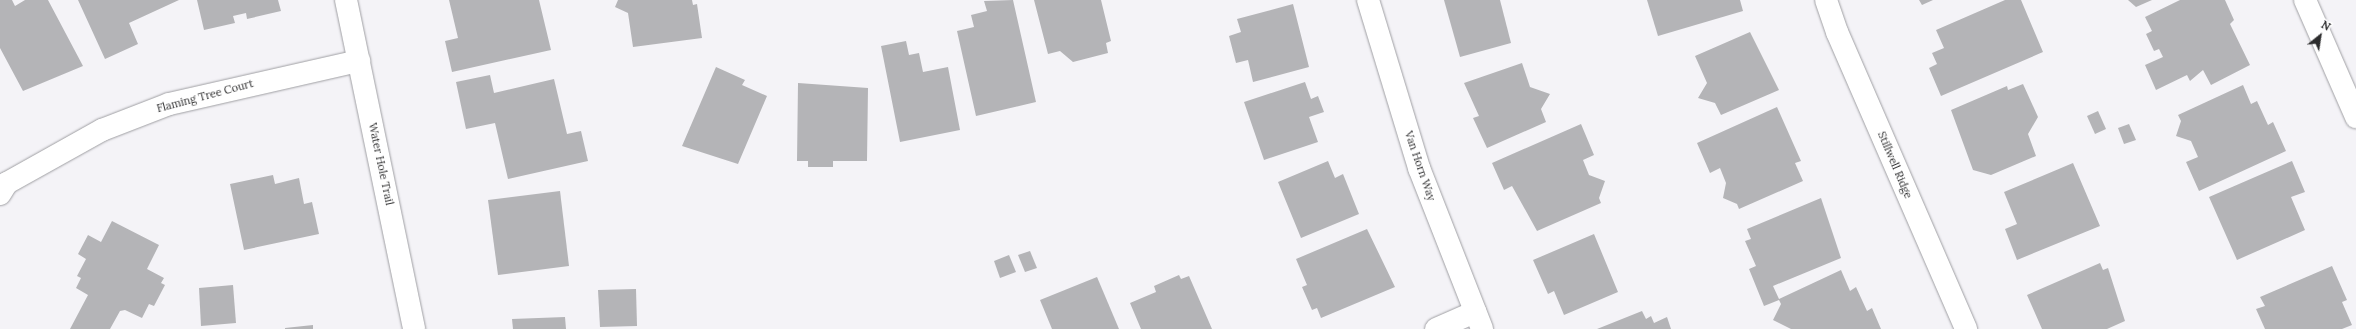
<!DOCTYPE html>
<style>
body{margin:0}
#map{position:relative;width:2356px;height:329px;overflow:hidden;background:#f4f3f7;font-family:Lora,serif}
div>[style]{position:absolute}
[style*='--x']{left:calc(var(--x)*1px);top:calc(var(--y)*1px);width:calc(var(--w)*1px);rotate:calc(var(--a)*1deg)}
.building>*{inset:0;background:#b4b4b7}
.roads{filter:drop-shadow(0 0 1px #9f9fa3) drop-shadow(0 0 1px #9f9fa3)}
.minor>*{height:22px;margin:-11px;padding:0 11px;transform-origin:11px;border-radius:11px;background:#fff}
span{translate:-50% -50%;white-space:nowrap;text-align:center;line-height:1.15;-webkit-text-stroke:3px #fff;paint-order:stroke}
.street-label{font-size:11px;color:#2c2c2d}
.north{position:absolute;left:2300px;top:16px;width:40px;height:40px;-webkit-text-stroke:3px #fff;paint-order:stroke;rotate:30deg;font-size:11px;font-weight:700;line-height:16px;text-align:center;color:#2c2c2d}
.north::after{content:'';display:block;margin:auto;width:14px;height:18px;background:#2c2c2d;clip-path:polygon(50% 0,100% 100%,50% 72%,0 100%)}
</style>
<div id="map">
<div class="building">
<i style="clip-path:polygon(0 0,12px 0,15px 6px,25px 0,48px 0,83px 66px,23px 91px,0 48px)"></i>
<i style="clip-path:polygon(78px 0,179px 0,129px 23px,138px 44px,105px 59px)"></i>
<i style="clip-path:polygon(197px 0,278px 0,281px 11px,247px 19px,246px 13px,233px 16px,235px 23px,204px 30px)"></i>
<i style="clip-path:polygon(449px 0,539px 0,551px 50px,452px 72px,445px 41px,458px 38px)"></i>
<i style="clip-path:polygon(618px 0,692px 0,693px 5px,697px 4px,702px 38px,633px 47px,628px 13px,615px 7px)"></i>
<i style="clip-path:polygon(1013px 0,1036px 102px,976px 116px,957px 31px,974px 27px,971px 15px,987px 11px,984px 1px)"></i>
<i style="clip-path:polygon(1034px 0,1101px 0,1111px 41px,1106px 43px,1108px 53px,1073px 62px,1060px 51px,1048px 54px)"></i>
<i style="clip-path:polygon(1444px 0,1500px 0,1511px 43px,1460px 57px)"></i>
<i style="clip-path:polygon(1647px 0,1740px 0,1743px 11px,1658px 36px)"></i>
<i style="clip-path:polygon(1919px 0,1933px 0,1922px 5px)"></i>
<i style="clip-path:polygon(2005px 0,2021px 0,2043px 52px,1941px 96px,1929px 68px,1937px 64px,1932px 53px,1944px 48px,1936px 30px)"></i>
<i style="clip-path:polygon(2128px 0,2152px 0,2136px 7px)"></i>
<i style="clip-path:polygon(2180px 0,2225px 0,2234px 20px,2230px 24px,2250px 65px,2211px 85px,2203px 70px,2190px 81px,2187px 75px,2156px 90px,2145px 65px,2163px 57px,2159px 49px,2154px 51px,2146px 34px,2152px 31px,2145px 17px)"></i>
<i style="clip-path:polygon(1293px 4px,1309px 67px,1253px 82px,1248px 60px,1236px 63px,1229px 36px,1241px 32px,1237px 19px)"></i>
<i style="clip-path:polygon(1750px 32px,1779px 90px,1721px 115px,1715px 103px,1698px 98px,1707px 83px,1695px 56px)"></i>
<i style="clip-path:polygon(906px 41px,909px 55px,919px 53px,923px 72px,948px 67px,960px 130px,900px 142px,881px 46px)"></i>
<i style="clip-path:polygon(1522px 63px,1530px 87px,1550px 94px,1541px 109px,1546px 122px,1487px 148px,1473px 118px,1479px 116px,1464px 83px)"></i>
<i style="clip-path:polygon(716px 67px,745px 80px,742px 85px,767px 96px,738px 164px,682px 146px)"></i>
<i style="clip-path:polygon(490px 75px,494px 93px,554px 79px,567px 134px,581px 131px,588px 161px,508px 179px,495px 123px,466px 129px,456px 82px)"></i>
<i style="clip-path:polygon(1305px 82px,1311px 99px,1318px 96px,1324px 112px,1309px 117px,1318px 142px,1264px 160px,1244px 102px)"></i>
<i style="clip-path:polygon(798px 83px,868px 88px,867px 161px,833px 161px,833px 167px,808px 167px,808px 161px,797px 161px)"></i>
<i style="clip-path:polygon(2023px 84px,2038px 117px,2028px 134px,2036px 156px,1991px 175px,1973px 170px,1951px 110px,2007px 86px,2008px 90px)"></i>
<i style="clip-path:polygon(2243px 85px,2251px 104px,2257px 101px,2268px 125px,2273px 122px,2286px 151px,2199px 191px,2186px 162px,2198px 157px,2191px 141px,2176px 136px,2181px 121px,2178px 115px)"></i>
<i style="clip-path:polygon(1777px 107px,1801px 161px,1795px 163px,1803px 181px,1739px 209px,1737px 204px,1723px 198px,1726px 183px,1720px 168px,1710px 173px,1697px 143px)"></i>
<i style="clip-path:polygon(2098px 111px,2106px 129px,2095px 134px,2087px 116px)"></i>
<i style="clip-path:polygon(1581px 124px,1594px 155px,1583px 160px,1589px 175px,1605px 181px,1599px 198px,1601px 203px,1537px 231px,1512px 186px,1504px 190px,1492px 163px)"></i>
<i style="clip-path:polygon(2129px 124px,2136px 140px,2124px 144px,2118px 128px)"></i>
<i style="clip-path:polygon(1328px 161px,1335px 178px,1343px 174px,1359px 214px,1301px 238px,1278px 182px)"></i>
<i style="clip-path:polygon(2292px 161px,2305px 192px,2291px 197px,2305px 230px,2237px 260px,2209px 197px)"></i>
<i style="clip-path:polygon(2073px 163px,2100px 226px,2017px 260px,2005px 229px,2017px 224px,2004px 192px)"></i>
<i style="clip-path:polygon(273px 175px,275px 184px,299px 178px,304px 204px,312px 202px,319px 234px,244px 250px,230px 184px)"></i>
<i style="clip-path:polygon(560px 191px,569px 266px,498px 275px,488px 200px)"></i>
<i style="clip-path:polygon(1821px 198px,1841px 258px,1773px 286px,1779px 299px,1841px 270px,1850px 291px,1856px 287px,1867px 311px,1872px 308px,1881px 329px,1791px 329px,1773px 320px,1781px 304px,1779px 300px,1764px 306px,1749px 269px,1756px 266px,1745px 241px,1751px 239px,1747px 229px)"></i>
<i style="clip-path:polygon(112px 221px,159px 245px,147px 269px,164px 278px,161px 283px,165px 285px,154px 306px,149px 304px,142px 318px,125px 310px,120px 311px,110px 329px,70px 329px,88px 295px,76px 288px,81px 278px,77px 276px,86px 259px,78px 254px,88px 235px,101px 242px)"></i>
<i style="clip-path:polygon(1367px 229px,1395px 287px,1321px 318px,1317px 308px,1312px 310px,1302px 287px,1307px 285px,1296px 259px)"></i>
<i style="clip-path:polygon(1594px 234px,1618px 292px,1564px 315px,1554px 291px,1548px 294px,1533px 260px)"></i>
<i style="clip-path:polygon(1030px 251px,1037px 268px,1025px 272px,1018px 255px)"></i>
<i style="clip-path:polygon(1009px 255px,1016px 272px,1000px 278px,994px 261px)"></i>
<i style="clip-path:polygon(2100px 263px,2103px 270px,2108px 268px,2125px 321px,2107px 329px,2042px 329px,2027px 295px)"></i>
<i style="clip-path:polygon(2332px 266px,2347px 300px,2342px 302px,2352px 325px,2342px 329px,2265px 329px,2256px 309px,2265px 306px,2260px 297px)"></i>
<i style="clip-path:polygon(1179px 275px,1181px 279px,1189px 276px,1212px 329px,1141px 329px,1130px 303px,1156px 292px,1154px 286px)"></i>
<i style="clip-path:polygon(1097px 277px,1119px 329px,1052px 329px,1040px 300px)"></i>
<i style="clip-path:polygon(233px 285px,236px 323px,201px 326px,199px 288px)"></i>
<i style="clip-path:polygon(636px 289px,637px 326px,600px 327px,598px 290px)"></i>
<i style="clip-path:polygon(1642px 311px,1646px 319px,1651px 316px,1654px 323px,1667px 317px,1671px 329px,1597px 329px)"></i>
<i style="clip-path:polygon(565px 317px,566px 329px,513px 329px,512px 319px)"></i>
<i style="clip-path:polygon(313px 325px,313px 329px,285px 329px,285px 328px)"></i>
</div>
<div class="roads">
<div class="minor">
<i style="--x:346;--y:0;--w:336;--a:78.3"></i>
<i style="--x:1368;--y:0;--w:176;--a:73.1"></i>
<i style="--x:1419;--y:168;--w:173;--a:68.6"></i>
<i style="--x:1826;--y:0;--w:34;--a:71"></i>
<i style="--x:1837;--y:32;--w:324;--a:66.5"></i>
<i style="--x:2305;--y:0;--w:128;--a:66.4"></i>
<i style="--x:0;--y:194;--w:13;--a:-58"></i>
<i style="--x:7;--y:183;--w:109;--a:-29.2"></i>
<i style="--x:102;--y:130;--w:72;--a:-21.2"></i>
<i style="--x:169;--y:104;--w:195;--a:-12.8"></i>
<i style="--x:1436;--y:329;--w:43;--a:-23.6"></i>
</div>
</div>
<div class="street-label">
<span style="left:205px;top:96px;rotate:-15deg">Flaming Tree Court</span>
<span style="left:381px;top:164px;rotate:78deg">Water Hole Trail</span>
<span style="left:1895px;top:165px;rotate:67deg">Stillwell Ridge</span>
<span style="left:1420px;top:166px;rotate:71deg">Van Horn Way</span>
</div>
<div class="north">N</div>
</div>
